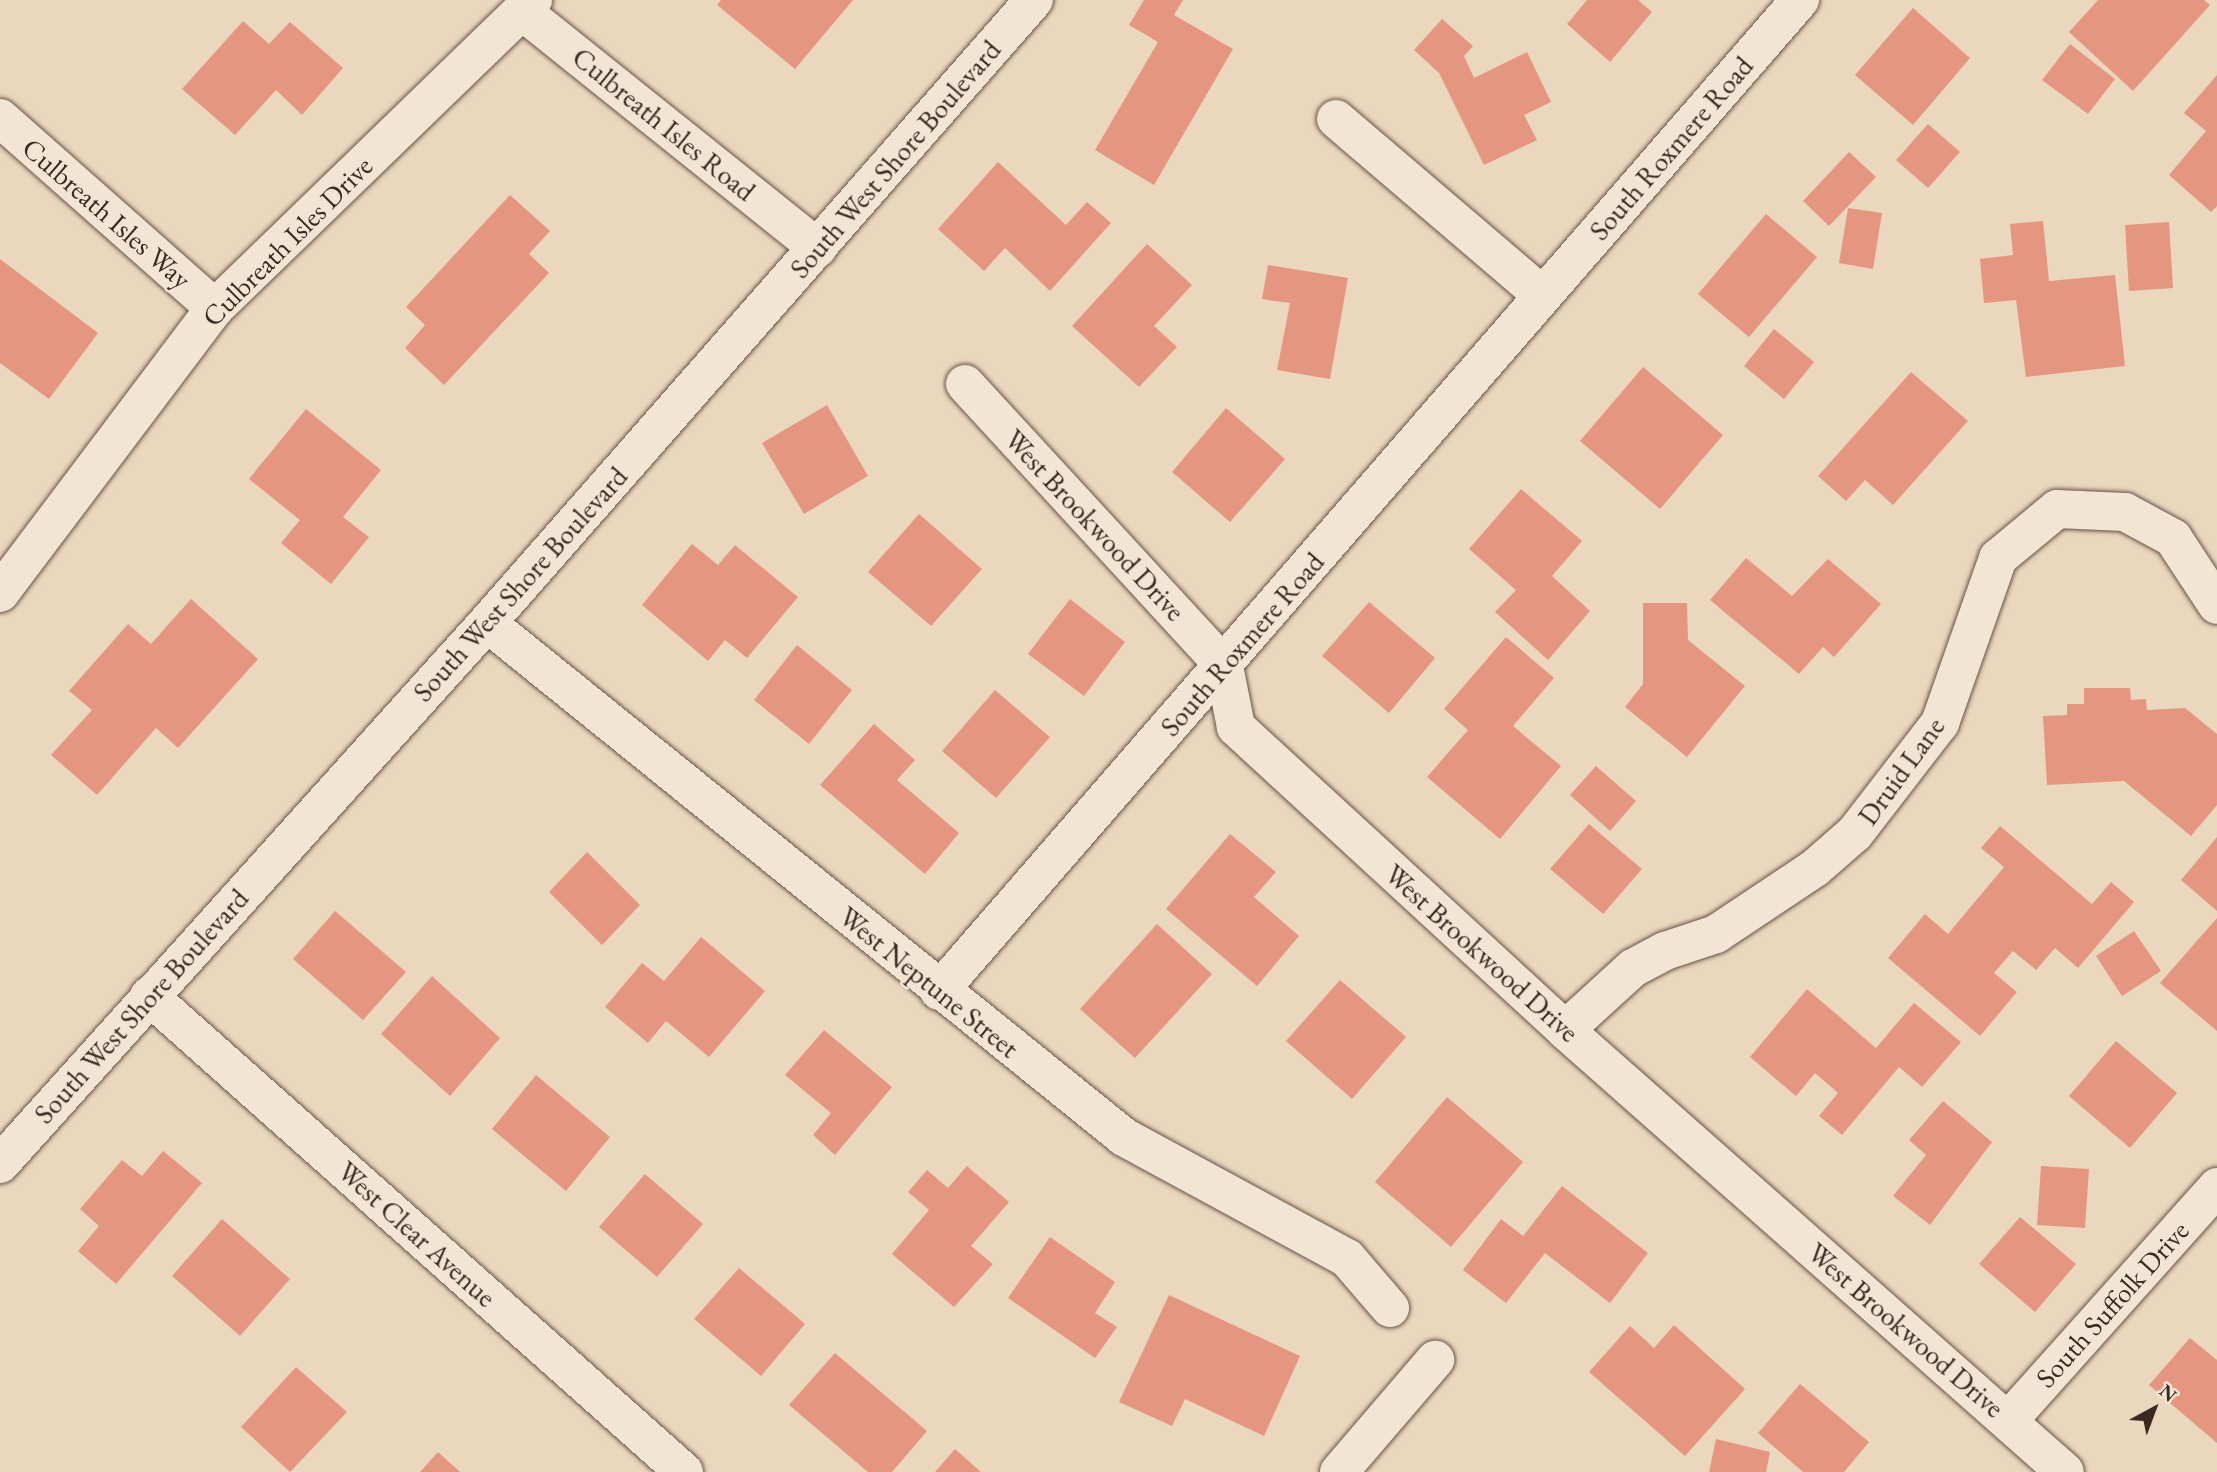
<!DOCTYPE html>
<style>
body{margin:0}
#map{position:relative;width:2217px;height:1472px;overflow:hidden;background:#ebd7bd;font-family:"EB Garamond",serif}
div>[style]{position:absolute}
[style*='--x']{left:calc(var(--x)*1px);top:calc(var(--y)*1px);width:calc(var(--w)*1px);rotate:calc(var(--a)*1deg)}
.building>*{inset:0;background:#e59680}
.roads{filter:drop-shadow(0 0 2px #665449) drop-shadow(0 0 2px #665449)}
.minor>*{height:38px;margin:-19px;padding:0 19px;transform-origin:19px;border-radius:19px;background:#f2e5d4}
span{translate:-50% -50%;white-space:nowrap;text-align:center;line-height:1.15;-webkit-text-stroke:5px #f2e5d4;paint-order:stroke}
.street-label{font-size:28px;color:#3a2922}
.north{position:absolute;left:2119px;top:1374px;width:70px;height:70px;-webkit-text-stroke:5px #f2e5d4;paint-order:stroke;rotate:41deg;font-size:19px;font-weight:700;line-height:28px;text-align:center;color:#3a2922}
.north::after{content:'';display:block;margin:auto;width:24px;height:32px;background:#3a2922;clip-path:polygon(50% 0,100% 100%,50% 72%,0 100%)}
</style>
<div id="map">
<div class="building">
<i style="clip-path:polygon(721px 0,853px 0,795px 69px,717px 5px)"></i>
<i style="clip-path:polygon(1144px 0,1183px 0,1174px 15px,1233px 49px,1154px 185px,1095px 150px,1158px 42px,1129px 25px)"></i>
<i style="clip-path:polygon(1587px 0,1638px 0,1652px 12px,1610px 62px,1567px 24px)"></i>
<i style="clip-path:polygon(2098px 0,2204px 0,2210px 5px,2133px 91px,2069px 32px)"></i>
<i style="clip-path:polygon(1913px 8px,1970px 58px,1913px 125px,1855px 75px)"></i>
<i style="clip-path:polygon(1442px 19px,1473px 46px,1464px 56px,1474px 78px,1527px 52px,1551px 102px,1524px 115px,1537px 140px,1484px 165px,1439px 73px,1414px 50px)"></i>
<i style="clip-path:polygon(243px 21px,269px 44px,290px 22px,343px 68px,302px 115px,276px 90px,235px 135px,182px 89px)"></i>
<i style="clip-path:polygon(2070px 44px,2115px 79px,2088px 114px,2042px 80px)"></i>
<i style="clip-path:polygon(2217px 75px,2217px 206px,2211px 212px,2169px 175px,2206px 131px,2184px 113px)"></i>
<i style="clip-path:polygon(1928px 124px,1960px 152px,1928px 188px,1896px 160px)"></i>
<i style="clip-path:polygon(1849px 152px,1876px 177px,1829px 226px,1803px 201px)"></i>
<i style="clip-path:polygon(998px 162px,1066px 225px,1087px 202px,1111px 223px,1050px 291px,1005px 248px,984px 271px,938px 229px)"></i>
<i style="clip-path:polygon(510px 195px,550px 231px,529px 254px,549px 273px,444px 385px,405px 348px,425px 325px,406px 307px)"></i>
<i style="clip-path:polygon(1848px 208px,1882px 213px,1873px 269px,1839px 263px)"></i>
<i style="clip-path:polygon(1766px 214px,1817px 257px,1749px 337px,1698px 294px)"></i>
<i style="clip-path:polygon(2043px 221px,2049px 281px,2115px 275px,2125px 366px,2026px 377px,2016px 300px,1984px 303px,1980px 259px,2013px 255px,2010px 224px)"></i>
<i style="clip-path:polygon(2169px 222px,2173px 288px,2129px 291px,2125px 225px)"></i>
<i style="clip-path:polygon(1147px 244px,1192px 285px,1154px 326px,1177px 347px,1139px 387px,1072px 326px)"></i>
<i style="clip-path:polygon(0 259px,98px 333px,49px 399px,0 363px)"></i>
<i style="clip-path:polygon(1268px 265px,1348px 278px,1330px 379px,1277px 370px,1290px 303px,1262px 299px)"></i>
<i style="clip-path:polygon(1774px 329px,1814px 362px,1784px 399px,1744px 366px)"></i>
<i style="clip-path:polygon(1643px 367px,1723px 435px,1660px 509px,1580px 441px)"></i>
<i style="clip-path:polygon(1911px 372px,1968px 421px,1893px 505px,1865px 480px,1846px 501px,1818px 476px)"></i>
<i style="clip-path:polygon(827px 405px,868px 476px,804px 514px,762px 443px)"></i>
<i style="clip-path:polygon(1226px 408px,1285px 459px,1230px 522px,1172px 472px)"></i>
<i style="clip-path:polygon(306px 409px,381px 470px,343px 517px,369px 537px,331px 584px,281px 543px,300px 520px,249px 479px)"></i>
<i style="clip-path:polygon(1521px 489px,1582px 541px,1552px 576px,1590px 611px,1548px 660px,1495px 612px,1516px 590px,1469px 549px)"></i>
<i style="clip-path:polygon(919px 514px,982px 569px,931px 626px,868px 572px)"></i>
<i style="clip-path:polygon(692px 544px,718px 565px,735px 545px,798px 597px,747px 658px,725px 640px,708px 661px,642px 605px)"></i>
<i style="clip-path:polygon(1746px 558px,1792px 596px,1828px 559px,1881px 604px,1834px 657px,1823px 647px,1799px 674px,1710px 600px)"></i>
<i style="clip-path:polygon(191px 599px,258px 659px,178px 748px,156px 728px,97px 795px,51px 755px,92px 710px,69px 691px,128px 624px,151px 644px)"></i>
<i style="clip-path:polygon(1070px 599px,1125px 642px,1084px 696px,1028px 654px)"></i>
<i style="clip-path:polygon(1369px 602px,1435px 658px,1389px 713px,1322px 656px)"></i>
<i style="clip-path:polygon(1643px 603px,1687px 603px,1688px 640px,1745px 686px,1687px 757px,1625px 707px,1643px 684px)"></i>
<i style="clip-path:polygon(1506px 637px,1554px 678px,1513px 726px,1561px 766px,1500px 839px,1427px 777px,1468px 730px,1444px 709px)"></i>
<i style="clip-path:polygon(797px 645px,852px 690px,809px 744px,754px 700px)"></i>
<i style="clip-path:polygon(2084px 688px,2130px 688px,2131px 700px,2146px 699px,2147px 710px,2185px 708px,2217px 734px,2217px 805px,2191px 836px,2124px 781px,2047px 785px,2043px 716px,2067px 715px,2067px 704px,2084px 704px)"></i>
<i style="clip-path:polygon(995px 690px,1050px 737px,996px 798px,942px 751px)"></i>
<i style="clip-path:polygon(874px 724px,915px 760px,897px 780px,959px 833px,925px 874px,820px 785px)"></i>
<i style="clip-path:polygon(1596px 766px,1636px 801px,1610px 831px,1570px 795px)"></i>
<i style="clip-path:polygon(1589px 824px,1642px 869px,1603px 914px,1550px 869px)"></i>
<i style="clip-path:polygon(2000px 826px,2092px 904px,2111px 882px,2134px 902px,2078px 968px,2055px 948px,2036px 970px,2013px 951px,1994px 973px,2017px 992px,1980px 1036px,1888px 958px,1925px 914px,1948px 934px,2004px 867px,1981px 848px)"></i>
<i style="clip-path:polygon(1230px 834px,1276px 872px,1254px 897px,1299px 936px,1257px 986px,1166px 909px)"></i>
<i style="clip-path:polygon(2217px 837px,2217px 911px,2181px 880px)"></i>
<i style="clip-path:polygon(587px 852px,640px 905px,602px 945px,549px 892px)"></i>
<i style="clip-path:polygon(335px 911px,406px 972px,363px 1020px,293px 959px)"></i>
<i style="clip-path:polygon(2217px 918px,2217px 1031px,2160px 983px)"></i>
<i style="clip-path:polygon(1157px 924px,1212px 974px,1135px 1058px,1080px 1009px)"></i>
<i style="clip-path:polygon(2134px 931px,2161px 971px,2122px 996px,2096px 956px)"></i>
<i style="clip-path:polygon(701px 937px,765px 991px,709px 1057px,666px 1021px,648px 1043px,605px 1007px,642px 963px,664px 981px)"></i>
<i style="clip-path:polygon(432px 976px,500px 1038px,450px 1096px,381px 1034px)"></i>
<i style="clip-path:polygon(1340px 980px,1406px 1037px,1352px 1099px,1286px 1041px)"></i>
<i style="clip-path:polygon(1807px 989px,1876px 1048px,1914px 1003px,1961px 1042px,1922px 1087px,1899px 1067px,1842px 1135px,1819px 1116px,1838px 1093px,1815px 1073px,1796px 1096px,1750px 1057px)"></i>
<i style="clip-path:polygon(824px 1030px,892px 1087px,835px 1155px,813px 1135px,831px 1113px,785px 1075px)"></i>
<i style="clip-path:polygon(2116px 1041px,2177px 1093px,2130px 1148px,2069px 1096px)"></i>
<i style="clip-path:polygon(536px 1075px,610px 1137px,566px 1191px,492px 1129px)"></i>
<i style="clip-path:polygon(1447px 1097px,1523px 1162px,1451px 1247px,1375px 1182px)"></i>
<i style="clip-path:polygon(1943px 1101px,1992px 1142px,1930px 1225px,1893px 1196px,1926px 1155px,1909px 1140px)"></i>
<i style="clip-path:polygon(163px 1151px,202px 1183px,116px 1284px,78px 1251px,99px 1226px,80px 1209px,122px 1160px,142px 1176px)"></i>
<i style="clip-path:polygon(967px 1166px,1009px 1202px,971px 1246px,993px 1264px,954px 1307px,892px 1254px,929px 1210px,908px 1192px,927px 1170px,948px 1188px)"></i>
<i style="clip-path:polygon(2041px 1166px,2089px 1169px,2085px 1228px,2037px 1225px)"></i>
<i style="clip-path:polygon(645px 1174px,703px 1224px,657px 1277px,599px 1227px)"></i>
<i style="clip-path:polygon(1562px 1186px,1648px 1253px,1610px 1303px,1545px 1253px,1506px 1303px,1463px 1270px,1501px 1219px,1523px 1236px)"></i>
<i style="clip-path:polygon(2020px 1217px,2076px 1264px,2035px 1312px,1979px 1264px)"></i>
<i style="clip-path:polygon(222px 1219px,290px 1279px,240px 1336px,172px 1276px)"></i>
<i style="clip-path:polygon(1050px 1237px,1115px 1282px,1095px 1313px,1117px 1327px,1095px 1358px,1008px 1298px)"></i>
<i style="clip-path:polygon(739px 1268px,805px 1324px,761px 1376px,694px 1319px)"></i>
<i style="clip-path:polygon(1169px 1295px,1300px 1356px,1264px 1436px,1185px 1399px,1172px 1426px,1119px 1402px)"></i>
<i style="clip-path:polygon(1674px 1325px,1745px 1389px,1685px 1456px,1589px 1372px,1630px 1326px,1654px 1348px)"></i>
<i style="clip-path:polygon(2190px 1338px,2217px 1360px,2217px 1443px,2149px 1385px)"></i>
<i style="clip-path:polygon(835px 1353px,927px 1431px,892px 1472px,868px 1472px,789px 1405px)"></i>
<i style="clip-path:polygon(296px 1367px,347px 1412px,290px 1472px,241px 1427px)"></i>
<i style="clip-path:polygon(1800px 1384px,1869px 1442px,1844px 1472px,1803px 1472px,1758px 1433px)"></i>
<i style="clip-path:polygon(1716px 1439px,1770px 1452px,1766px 1472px,1709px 1472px)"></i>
<i style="clip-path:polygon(955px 1449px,981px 1472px,935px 1472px)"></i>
<i style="clip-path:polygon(438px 1452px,460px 1472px,420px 1472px)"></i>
</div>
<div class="roads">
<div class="minor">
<i style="--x:522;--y:11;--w:379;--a:38.7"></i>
<i style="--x:0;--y:118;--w:287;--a:41.5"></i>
<i style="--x:1336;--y:119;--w:272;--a:40.5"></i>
<i style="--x:965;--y:384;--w:383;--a:47.4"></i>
<i style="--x:1224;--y:666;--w:62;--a:78.9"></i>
<i style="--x:1236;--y:727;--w:447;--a:42.6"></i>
<i style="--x:1565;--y:1030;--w:667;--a:41.48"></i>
<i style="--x:0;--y:593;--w:357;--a:-53"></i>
<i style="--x:215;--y:308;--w:443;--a:-44.1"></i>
<i style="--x:487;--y:623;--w:819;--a:38.9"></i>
<i style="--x:1124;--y:1137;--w:254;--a:28.5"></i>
<i style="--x:1347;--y:1258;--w:66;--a:49.3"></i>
<i style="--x:939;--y:991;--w:1313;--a:-49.02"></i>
<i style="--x:149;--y:996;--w:716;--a:41.66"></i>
<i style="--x:1565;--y:1030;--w:92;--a:-42.4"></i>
<i style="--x:1633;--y:968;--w:36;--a:-28"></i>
<i style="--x:1665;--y:951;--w:54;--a:-18.4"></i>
<i style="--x:1716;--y:934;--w:119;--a:-33.7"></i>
<i style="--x:1815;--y:868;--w:53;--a:-41.2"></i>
<i style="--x:1855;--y:833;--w:139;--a:-52.3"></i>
<i style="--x:1940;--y:723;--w:175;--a:-70.6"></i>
<i style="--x:1998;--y:558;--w:77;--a:-39.7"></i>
<i style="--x:2057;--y:509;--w:68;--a:2.5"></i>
<i style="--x:2125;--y:512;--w:55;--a:28.4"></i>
<i style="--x:2173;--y:538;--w:80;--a:56.7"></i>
<i style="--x:0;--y:1164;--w:728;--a:-48.01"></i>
<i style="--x:487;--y:623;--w:829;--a:-48.72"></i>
<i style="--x:2008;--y:1421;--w:314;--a:-48.2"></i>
<i style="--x:1339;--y:1472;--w:148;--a:-49.4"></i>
</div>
</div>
<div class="street-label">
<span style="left:664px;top:124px;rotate:39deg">Culbreath Isles Road</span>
<span style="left:1671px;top:148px;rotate:-49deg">South Roxmere Road</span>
<span style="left:895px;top:159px;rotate:-49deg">South West Shore Boulevard</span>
<span style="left:107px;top:213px;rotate:41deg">Culbreath Isles Way</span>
<span style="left:287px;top:241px;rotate:-45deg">Culbreath Isles Drive</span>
<span style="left:1095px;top:525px;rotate:47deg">West Brookwood Drive</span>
<span style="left:520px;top:584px;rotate:-48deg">South West Shore Boulevard</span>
<span style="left:1242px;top:644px;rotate:-49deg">South Roxmere Road</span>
<span style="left:1901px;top:771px;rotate:-54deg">Druid Lane</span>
<span style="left:1482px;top:953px;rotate:42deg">West Brookwood Drive</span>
<span style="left:929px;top:982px;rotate:39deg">West Neptune Street</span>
<span style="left:141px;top:1006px;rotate:-48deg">South West Shore Boulevard</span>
<span style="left:417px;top:1234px;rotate:42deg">West Clear Avenue</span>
<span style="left:2112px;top:1304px;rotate:-48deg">South Suffolk Drive</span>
<span style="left:1906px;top:1330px;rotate:41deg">West Brookwood Drive</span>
</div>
<div class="north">N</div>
</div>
